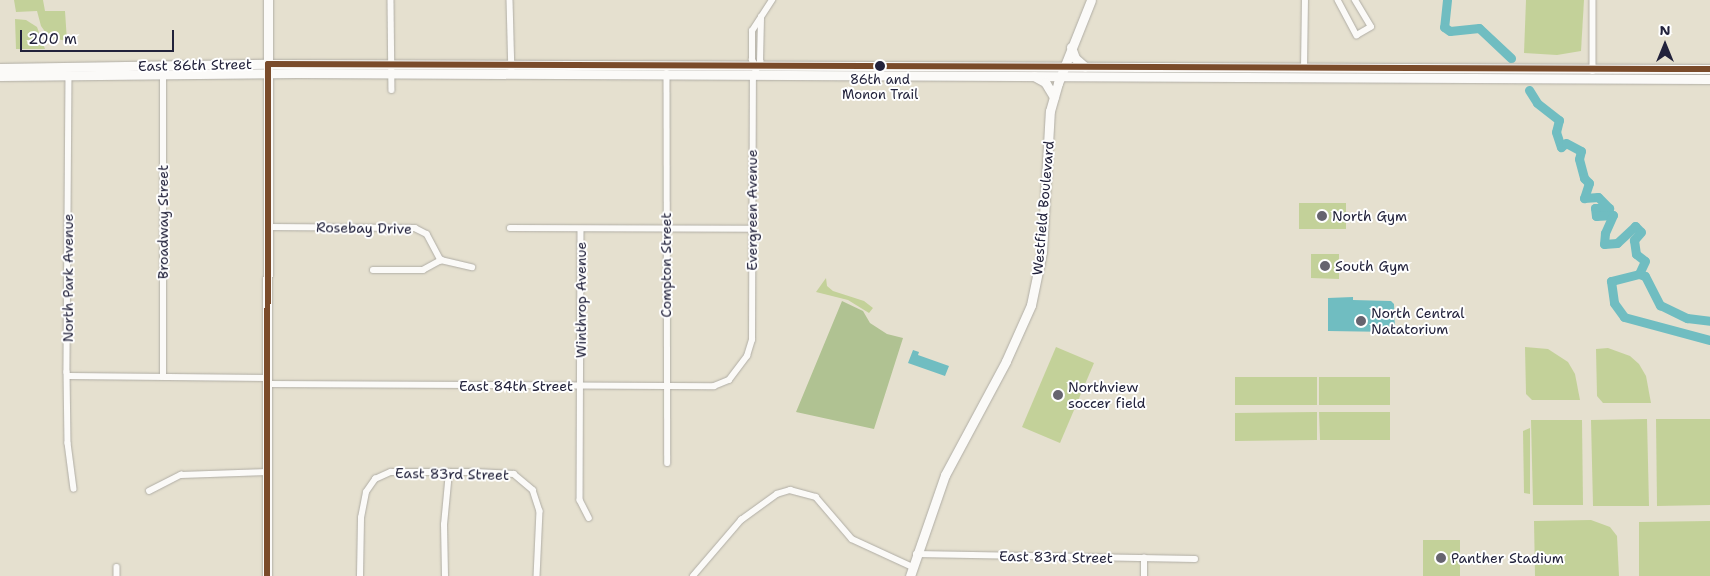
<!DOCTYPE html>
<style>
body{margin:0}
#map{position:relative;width:1710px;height:576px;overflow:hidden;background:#e5e0cf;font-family:"Shantell Sans",sans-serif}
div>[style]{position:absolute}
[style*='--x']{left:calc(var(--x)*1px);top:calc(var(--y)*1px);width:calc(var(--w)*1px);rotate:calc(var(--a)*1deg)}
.green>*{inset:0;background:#c3d199}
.forest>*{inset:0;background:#b0c292}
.water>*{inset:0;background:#70bdc1}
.river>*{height:9px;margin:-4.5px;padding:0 4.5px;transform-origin:4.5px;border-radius:4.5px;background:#70bdc1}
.roads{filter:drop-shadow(0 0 1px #b0ada5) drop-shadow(0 0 1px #b0ada5)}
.street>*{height:5.5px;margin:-2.75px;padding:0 2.75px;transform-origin:2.75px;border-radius:2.75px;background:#fbfaf8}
.secondary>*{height:9px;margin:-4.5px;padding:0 4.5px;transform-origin:4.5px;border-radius:4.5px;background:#fbfaf8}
.primary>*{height:9px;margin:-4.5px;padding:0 4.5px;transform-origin:4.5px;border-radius:4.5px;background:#fbfaf8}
.bus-1>*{height:6px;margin:-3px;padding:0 3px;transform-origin:3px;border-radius:3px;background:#7a4b2a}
.dots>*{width:14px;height:14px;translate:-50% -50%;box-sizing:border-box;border:2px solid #fff;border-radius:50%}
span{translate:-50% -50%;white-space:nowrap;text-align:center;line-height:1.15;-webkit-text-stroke:4px #fff;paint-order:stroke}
.bus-label{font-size:13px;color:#22223b}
.street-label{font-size:14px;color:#22223b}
.poi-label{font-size:14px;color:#22223b}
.left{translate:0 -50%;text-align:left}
.north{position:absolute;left:1640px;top:20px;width:50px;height:50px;-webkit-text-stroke:4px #fff;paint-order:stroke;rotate:0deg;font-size:14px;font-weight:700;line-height:20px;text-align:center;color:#22223b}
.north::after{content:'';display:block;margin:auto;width:18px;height:22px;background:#22223b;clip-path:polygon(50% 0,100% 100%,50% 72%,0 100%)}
.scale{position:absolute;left:20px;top:30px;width:154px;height:22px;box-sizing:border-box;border:2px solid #22223b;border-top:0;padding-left:6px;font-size:15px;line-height:18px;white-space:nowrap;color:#22223b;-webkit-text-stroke:4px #fff;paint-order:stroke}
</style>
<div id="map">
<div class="green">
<i style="clip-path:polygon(14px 0,43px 0,45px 11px,65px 11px,67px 41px,52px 38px,46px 33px,41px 26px,37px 11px,16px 12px)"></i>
<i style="clip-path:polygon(1526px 0,1584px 0,1581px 51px,1557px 55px,1524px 53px)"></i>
<i style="clip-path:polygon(15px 19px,26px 20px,37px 27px,45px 49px,16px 49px)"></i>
<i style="clip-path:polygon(1299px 203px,1346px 203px,1346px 229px,1299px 229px)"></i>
<i style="clip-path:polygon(1311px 254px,1339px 254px,1339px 279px,1311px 278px)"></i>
<i style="clip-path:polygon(826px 278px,827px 286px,833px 291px,864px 301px,873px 308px,869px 313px,848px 300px,816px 292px)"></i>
<i style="clip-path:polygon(1056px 347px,1094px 363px,1060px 443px,1022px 427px)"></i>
<i style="clip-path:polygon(1525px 347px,1548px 349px,1568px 362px,1575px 374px,1580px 400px,1532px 400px,1526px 394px)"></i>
<i style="clip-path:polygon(1608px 348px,1630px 356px,1639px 364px,1646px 376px,1651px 403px,1603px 403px,1597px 396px,1596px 349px)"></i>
<i style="clip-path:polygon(1235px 377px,1317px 377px,1317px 405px,1235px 405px)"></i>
<i style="clip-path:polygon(1319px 377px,1390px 377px,1390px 405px,1319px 405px)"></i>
<i style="clip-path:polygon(1317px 412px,1317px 440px,1235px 441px,1235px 413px)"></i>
<i style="clip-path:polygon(1319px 412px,1390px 412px,1390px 440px,1320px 440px)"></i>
<i style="clip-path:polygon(1647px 419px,1649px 506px,1593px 506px,1591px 420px)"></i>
<i style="clip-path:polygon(1656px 419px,1710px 419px,1710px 505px,1657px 506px)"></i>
<i style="clip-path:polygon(1531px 420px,1582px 420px,1583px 505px,1533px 505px)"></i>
<i style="clip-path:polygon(1530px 428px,1530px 494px,1524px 493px,1523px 431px)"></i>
<i style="clip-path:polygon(1591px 520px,1610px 527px,1617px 536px,1619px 576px,1535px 576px,1534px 521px)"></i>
<i style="clip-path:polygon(1710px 521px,1710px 576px,1639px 576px,1639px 522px)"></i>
<i style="clip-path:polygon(1423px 540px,1460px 540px,1460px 576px,1423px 576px)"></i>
</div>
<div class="forest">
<i style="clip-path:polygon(842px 301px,863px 311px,870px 323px,887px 334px,903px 338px,874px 429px,796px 412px)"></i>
</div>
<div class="water">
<i style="clip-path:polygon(1353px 297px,1353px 300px,1391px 301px,1394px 304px,1395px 329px,1391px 332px,1328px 331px,1328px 298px)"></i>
<i style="clip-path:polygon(913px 350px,919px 352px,918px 355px,949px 366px,945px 376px,908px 363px)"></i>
</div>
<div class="river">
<i style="--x:1447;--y:0;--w:27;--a:96"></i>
<i style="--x:1444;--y:27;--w:7;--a:34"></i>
<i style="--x:1450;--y:31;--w:29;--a:-6"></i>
<i style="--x:1479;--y:28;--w:44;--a:43.2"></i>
<i style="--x:1529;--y:90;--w:15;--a:58"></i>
<i style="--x:1537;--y:103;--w:28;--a:38"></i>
<i style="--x:1559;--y:120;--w:12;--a:104"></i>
<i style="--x:1556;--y:132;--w:16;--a:72"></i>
<i style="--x:1561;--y:147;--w:6;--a:-39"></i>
<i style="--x:1566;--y:143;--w:17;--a:28"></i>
<i style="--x:1581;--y:151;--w:8;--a:104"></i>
<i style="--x:1579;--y:159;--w:20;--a:75"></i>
<i style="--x:1584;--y:178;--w:7;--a:45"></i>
<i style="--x:1589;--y:183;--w:16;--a:108"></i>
<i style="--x:1584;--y:198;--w:14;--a:-4"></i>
<i style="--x:1598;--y:197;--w:16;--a:45"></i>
<i style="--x:1609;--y:208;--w:14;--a:180"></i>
<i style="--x:1595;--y:208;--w:8;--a:83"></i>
<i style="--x:1596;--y:216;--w:17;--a:-3"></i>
<i style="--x:1613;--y:215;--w:20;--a:114"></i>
<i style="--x:1605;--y:233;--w:11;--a:95"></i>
<i style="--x:1604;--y:244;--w:13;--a:-4"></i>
<i style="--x:1617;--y:243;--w:25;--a:-43"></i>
<i style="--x:1635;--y:226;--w:8;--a:45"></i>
<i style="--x:1641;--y:232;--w:11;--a:131"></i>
<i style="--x:1634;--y:240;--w:14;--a:82"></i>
<i style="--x:1636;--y:254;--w:11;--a:38"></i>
<i style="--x:1645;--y:261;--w:14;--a:115"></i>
<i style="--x:1639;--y:274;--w:29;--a:166"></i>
<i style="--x:1611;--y:281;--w:22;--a:82"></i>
<i style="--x:1614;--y:303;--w:17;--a:54"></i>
<i style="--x:1624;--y:317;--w:89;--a:15"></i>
<i style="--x:1639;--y:274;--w:6;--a:18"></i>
<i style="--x:1645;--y:276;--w:33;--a:63"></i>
<i style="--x:1660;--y:305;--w:30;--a:26"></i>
<i style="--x:1687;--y:318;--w:23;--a:7"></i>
</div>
<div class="roads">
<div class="street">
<i style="--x:391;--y:0;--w:90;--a:89.4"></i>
<i style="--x:510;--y:0;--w:74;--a:88.5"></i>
<i style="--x:1338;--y:0;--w:40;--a:62"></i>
<i style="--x:1357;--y:35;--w:16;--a:-30"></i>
<i style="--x:1371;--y:27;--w:31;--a:-121"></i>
<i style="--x:1593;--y:0;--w:71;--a:90"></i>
<i style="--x:756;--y:67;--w:8;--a:-120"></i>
<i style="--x:752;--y:60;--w:29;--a:-90"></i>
<i style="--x:752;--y:31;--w:37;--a:-57"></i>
<i style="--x:1304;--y:69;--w:69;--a:-89.2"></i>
<i style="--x:667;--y:73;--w:390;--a:89.9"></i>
<i style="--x:69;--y:74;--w:298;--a:90.4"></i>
<i style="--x:67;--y:372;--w:71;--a:89.2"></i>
<i style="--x:68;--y:443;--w:46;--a:82.6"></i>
<i style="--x:268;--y:227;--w:147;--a:0.4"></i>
<i style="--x:415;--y:228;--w:13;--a:27"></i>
<i style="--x:427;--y:234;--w:30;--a:62"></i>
<i style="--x:441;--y:260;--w:32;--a:13"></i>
<i style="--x:510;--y:228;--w:242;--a:0.2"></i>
<i style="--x:581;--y:229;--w:271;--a:90.2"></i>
<i style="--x:580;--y:500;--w:20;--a:63"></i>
<i style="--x:373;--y:270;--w:50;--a:0"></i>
<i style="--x:423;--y:270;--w:21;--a:-29"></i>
<i style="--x:69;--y:376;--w:198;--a:0.6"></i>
<i style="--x:163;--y:377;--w:306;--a:-90"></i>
<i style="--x:267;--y:384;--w:447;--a:0.3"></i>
<i style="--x:714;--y:386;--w:16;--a:-22"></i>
<i style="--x:729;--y:380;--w:30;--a:-53"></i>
<i style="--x:747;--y:356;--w:17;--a:-73"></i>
<i style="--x:752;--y:340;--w:264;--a:-89.8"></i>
<i style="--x:753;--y:76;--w:16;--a:-63"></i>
<i style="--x:760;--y:62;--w:45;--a:-88.7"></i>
<i style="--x:149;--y:491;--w:36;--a:-27"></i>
<i style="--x:181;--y:475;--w:86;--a:-2"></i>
<i style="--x:916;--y:554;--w:279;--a:1"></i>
<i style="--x:117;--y:567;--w:9;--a:90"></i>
<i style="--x:360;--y:576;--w:58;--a:-89"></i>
<i style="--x:361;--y:518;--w:26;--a:-79"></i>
<i style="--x:366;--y:492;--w:16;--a:-55"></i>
<i style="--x:375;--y:479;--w:17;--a:-24"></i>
<i style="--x:391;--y:472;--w:85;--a:0"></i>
<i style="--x:476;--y:472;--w:38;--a:3"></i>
<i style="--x:514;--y:474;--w:25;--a:40"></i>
<i style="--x:533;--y:490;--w:22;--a:72"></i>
<i style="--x:540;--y:511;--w:65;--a:92.6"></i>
<i style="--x:445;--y:576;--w:51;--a:-91.1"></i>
<i style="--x:444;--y:525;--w:53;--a:-84.6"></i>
<i style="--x:693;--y:576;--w:74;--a:-49.4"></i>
<i style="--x:741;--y:520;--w:44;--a:-35.8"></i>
<i style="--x:777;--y:494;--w:14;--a:-17"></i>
<i style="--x:790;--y:490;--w:27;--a:15"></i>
<i style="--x:816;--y:497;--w:55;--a:49.4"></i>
<i style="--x:852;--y:539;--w:67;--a:24.7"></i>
<i style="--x:1144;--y:576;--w:18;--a:-90"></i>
</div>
<div class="secondary">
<i style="--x:267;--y:576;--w:576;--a:-89.9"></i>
<i style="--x:910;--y:576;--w:107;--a:-70.9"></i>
<i style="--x:945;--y:475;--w:129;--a:-61.8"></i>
<i style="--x:1006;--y:361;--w:61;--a:-65.9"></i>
<i style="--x:1031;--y:305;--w:54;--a:-78.3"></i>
<i style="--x:1042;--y:252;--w:141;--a:-86.8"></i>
<i style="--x:1050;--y:111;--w:29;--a:-74"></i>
<i style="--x:1058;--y:83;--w:89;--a:-68.3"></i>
</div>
<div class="primary">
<i style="--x:1071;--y:47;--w:12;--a:70"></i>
<i style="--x:1075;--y:58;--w:13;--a:42"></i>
<i style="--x:0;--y:68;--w:268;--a:-0.9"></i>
<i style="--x:268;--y:64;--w:1442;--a:0.2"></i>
<i style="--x:0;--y:76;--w:297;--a:-0.6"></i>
<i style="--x:297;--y:73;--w:1413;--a:0.24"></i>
<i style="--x:1034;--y:76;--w:13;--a:29"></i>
<i style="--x:1045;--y:82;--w:17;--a:59"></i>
</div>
</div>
<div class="bus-1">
<i style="--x:267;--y:576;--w:512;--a:-89.89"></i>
<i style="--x:268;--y:64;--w:1442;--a:0.2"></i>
</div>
<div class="dots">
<i style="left:880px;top:66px;background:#22223b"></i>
<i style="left:1322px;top:216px;background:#66646f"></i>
<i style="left:1325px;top:266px;background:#66646f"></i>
<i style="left:1361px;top:321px;background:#66646f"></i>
<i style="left:1058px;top:395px;background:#66646f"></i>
<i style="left:1441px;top:558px;background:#66646f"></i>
</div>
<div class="bus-label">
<span style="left:880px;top:88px">86th and<br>Monon Trail</span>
</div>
<div class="street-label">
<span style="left:195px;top:65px;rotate:-1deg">East 86th Street</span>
<span style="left:1043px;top:208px;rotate:-85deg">Westfield Boulevard</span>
<span style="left:752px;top:210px;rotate:-90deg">Evergreen Avenue</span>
<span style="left:163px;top:222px;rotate:-90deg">Broadway Street</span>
<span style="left:364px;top:228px;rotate:1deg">Rosebay Drive</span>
<span style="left:666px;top:265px;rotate:-90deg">Compton Street</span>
<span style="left:68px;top:278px;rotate:-90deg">North Park Avenue</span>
<span style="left:581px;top:300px;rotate:-90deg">Winthrop Avenue</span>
<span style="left:516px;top:386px">East 84th Street</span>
<span style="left:452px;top:474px;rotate:1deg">East 83rd Street</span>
<span style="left:1056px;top:557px;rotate:1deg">East 83rd Street</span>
</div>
<div class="poi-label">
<span class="left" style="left:1332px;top:216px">North Gym</span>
<span class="left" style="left:1335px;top:266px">South Gym</span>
<span class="left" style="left:1371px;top:321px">North Central<br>Natatorium</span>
<span class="left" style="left:1068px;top:395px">Northview<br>soccer field</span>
<span class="left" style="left:1451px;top:558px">Panther Stadium</span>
</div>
<div class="north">N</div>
<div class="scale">200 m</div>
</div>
